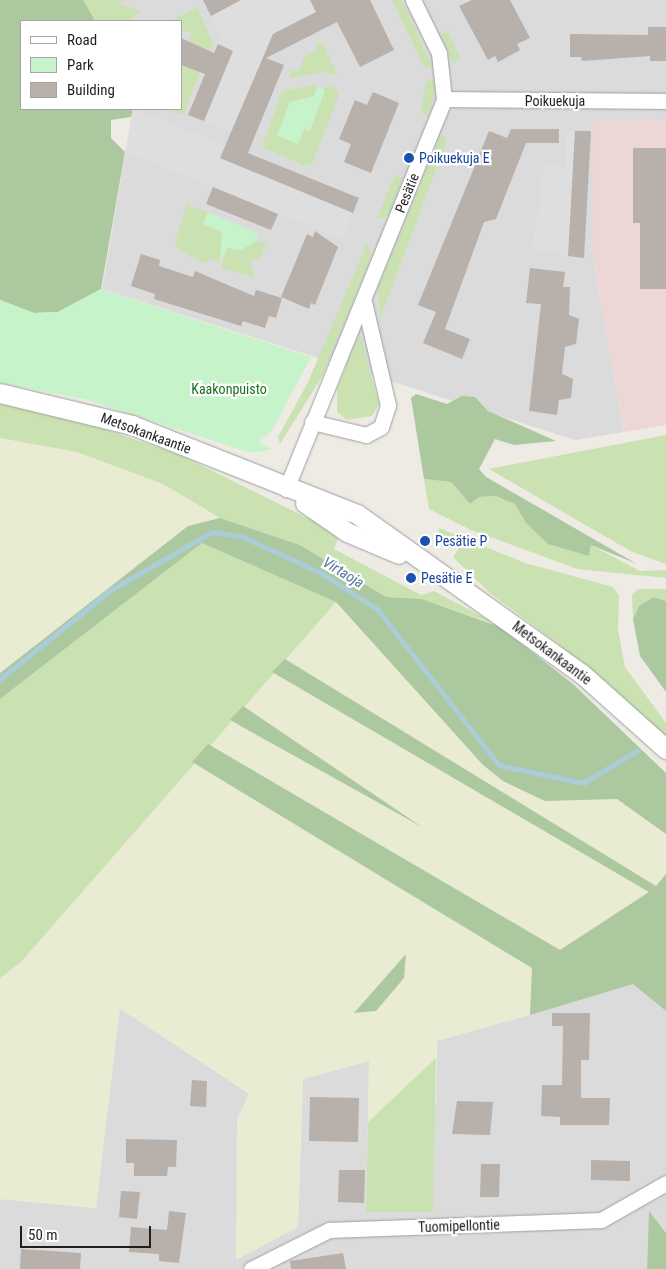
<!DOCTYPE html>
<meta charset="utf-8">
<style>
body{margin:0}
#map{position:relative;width:666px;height:1269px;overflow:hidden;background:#eeebe5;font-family:"Roboto Condensed",sans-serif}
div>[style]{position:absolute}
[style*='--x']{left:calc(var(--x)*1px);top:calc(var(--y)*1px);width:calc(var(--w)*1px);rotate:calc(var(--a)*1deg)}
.residential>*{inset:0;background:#dcdbdb}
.commercial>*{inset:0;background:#edd7d6}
.farmland>*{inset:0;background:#e9ebd3}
.grass>*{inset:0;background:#cae2b1}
.forest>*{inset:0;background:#abc89f}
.park>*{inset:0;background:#c7f3ca}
.parking>*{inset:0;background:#dedede}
.stream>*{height:5px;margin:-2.5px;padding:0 2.5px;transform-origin:2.5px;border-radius:2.5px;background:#abcdd7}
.building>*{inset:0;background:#b7b0ab}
.roads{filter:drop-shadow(0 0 1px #9f9f9f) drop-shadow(0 0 1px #9f9f9f)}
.minor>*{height:15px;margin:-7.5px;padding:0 7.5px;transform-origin:7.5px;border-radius:7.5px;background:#fff}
.tertiary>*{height:19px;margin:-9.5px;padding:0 9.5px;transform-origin:9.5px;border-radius:9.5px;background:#fff}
.dots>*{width:14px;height:14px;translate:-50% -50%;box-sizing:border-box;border:2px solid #fff;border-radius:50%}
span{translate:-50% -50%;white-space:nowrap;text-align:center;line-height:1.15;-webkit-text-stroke:4.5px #fff;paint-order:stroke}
.street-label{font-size:14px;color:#1e1e1e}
.transit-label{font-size:14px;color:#164399}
.left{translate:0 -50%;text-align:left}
.park-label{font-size:14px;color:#18701f}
.water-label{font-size:15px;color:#52789c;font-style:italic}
.legend{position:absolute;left:20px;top:20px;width:162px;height:90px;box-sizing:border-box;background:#fff;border:1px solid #a5a5a5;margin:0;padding:6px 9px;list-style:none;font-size:15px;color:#1e1e1e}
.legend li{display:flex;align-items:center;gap:10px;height:25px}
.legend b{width:25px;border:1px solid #a5a5a5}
.scale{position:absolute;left:20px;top:1226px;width:131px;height:22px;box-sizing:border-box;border:2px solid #1e1e1e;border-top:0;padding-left:6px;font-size:15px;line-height:18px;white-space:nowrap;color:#1e1e1e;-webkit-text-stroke:4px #fff;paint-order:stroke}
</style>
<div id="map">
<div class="residential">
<i style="clip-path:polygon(83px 0,666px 0,666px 120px,593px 121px,593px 257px,624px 432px,575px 440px,102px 289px,133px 109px,181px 109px,181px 21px,95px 21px)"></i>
<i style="clip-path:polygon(633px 983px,666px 1011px,666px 1233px,649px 1212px,647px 1269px,0 1269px,0 1199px,96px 1208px,119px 1008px,250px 1094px,237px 1119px,298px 1227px,303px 1079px,369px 1061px,366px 1212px,436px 1104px,437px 1041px)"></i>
</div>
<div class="commercial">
<i style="clip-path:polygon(666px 120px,666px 425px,624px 432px,593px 257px,593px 121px)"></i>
</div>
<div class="farmland">
<i style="clip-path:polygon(0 438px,77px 452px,163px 484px,220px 518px,188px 526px,0 673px)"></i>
<i style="clip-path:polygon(336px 602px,483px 765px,503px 781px,545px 801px,617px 799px,666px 834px,666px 874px,656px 886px,285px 659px)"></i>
<i style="clip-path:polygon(272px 672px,650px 891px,560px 950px,208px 744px,230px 720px,414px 823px,243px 706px)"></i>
<i style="clip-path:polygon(192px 762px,533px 968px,530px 1015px,437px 1041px,436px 1058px,368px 1122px,369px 1061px,303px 1079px,298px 1227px,236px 1260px,237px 1119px,249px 1094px,120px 1008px,96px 1208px,0 1199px,0 978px,20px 963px)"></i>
</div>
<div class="grass">
<i style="clip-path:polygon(82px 0,122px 0,120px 4px,140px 11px,131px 21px,91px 21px)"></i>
<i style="clip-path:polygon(392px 0,402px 0,433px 68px,424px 67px)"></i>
<i style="clip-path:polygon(197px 7px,213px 43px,184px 112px,178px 114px,165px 109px,181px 109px,181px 65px,193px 43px,188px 41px,191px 33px,181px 29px,181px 21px,170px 21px)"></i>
<i style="clip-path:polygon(448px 31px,460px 57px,453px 64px,441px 34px)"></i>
<i style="clip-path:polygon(316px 42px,324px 44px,337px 75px,321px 72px,290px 79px,291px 69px,298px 72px,304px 57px,317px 51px)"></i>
<i style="clip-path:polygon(435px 79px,434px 97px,428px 117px,421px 111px,426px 82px)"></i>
<i style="clip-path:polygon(318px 84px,314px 96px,290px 102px,277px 136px,309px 130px,325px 86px,336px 88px,339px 95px,312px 164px,305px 166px,262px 147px,282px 91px)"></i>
<i style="clip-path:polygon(441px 134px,447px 140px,380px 319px,378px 289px)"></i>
<i style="clip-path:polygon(395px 174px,403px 179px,388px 216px,377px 219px)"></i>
<i style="clip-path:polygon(187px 204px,208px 212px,203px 224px,222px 232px,220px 262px,209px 258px,207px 264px,177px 249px,175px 241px)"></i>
<i style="clip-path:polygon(256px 241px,266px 244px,261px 258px,250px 260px,254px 277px,221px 268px,227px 248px,241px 250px)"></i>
<i style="clip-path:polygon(367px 243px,371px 256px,323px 375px,280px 444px,278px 437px,308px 382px)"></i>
<i style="clip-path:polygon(360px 334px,379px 404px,372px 416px,347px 420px,337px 412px,337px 389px)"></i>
<i style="clip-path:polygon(0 403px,78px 420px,180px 455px,340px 534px,334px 549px,421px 595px,434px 591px,500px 626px,422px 599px,386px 597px,300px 545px,220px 518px,163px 484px,77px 452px,0 438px)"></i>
<i style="clip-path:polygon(666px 435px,666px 564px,632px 552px,489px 469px)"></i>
<i style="clip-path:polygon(424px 479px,451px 482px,470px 504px,479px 497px,497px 496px,515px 504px,526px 523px,589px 556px,591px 545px,640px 571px,666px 570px,666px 578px,577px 569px,471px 530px,429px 509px)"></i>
<i style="clip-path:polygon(439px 528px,525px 563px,613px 587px,619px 596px,618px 630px,625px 667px,666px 723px,666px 738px,557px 643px,491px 594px,453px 557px,459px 548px,438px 534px)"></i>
<i style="clip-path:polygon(202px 543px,336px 602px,20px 963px,0 978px,0 699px)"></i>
<i style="clip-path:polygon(638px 589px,666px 589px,666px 601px,652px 597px,639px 606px,633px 619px,632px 595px)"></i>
<i style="clip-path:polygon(436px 1058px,433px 1212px,366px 1212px,368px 1122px)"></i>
</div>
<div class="forest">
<i style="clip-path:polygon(0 0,83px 0,95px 21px,21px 21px,21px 109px,133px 109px,131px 117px,111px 120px,111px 138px,125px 152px,101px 289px,58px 312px,34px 313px,0 300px)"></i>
<i style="clip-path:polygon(416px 394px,447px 404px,462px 396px,475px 397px,488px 411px,556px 441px,514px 445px,495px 439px,479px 469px,486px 477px,637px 564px,591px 545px,589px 556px,548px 544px,526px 523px,515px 504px,496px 496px,479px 497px,470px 504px,451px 482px,424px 479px,411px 398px)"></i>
<i style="clip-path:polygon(220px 518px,300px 545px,386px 597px,422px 599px,500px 627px,573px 684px,666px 773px,666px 834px,617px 799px,545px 801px,503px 781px,483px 765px,336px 602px,202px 543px,0 699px,0 673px,188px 526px)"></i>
<i style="clip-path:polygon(653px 597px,666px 601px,666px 692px,640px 656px,633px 619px,639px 606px)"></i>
<i style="clip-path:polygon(285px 659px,656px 886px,666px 874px,666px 1011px,633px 984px,530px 1015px,532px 968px,192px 762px,208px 744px,560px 950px,649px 892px,272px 672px)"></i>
<i style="clip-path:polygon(243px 706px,422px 827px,230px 720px)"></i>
<i style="clip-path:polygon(406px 954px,404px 978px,376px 1011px,354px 1013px)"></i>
<i style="clip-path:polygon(649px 1211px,666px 1233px,666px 1269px,647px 1269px)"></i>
</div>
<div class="park">
<i style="clip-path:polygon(317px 87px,325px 90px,310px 131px,304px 129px,298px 144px,277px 136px,290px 102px,314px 96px)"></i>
<i style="clip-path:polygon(208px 212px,259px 234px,256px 241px,241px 250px,227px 248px,220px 262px,222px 232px,203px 224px)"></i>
<i style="clip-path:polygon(101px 289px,311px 357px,273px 429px,259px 442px,272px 449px,251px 453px,84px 399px,0 383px,0 300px,34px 313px,58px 312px)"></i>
</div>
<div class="parking">
<i style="clip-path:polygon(241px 0,339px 0,273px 34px,233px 133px,188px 115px,221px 36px,211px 16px)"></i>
<i style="clip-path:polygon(133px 109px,359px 198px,342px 239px,125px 152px)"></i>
<i style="clip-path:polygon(591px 131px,584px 258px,532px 249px,545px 164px,566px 167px,566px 132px)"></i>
</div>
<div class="stream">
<i style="--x:0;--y:679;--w:144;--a:-38.8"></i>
<i style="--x:112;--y:589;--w:115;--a:-29.7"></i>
<i style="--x:212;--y:532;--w:31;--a:9"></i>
<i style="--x:243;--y:537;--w:86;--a:24.8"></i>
<i style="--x:321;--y:573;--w:67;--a:32.7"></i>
<i style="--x:377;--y:609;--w:198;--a:52"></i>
<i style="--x:499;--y:765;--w:86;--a:12.1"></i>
<i style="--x:583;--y:783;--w:64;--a:-31"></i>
</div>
<div class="building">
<i style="clip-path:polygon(203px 0,241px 0,211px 16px)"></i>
<i style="clip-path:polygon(310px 0,370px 0,394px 50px,360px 67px,337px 22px,266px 58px,284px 65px,248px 153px,359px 198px,353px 213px,220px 158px,273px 34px,316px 12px)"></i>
<i style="clip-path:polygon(472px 0,510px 0,530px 38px,517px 44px,520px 50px,498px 62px,495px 56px,488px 60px,459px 6px)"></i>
<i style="clip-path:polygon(648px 27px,666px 27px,666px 61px,650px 61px,650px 56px,582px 61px,581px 57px,570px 57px,570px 34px,648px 35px)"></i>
<i style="clip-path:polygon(181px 38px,214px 53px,218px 44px,233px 51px,204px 121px,188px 115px,205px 74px,181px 65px)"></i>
<i style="clip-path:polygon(373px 92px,399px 103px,371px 173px,344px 162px,351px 144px,339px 139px,355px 100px,367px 105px)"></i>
<i style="clip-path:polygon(511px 129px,559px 129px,559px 143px,526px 143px,496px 219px,484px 222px,445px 329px,470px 339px,462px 359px,423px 343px,436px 312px,418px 305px,489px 131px,507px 138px)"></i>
<i style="clip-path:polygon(575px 131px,591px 131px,584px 258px,568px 256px)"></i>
<i style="clip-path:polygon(633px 148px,666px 148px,666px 289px,640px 289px,640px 223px,633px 223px)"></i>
<i style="clip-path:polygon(213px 187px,278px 214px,271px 230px,206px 204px)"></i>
<i style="clip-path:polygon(315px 231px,338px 247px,315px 305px,311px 303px,309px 309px,281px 297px,307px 234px,313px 237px)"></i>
<i style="clip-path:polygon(141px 254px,160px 260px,159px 266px,193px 277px,195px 271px,254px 296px,256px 290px,282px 298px,276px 318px,269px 316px,265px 328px,243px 321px,241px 326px,154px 299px,155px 294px,131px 286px)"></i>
<i style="clip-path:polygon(530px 268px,565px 272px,563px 287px,570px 287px,569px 315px,579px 319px,576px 344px,565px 347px,562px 374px,573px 379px,571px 398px,559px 400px,557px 415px,529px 411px,541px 304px,526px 303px)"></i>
<i style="clip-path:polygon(552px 1013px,590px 1013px,589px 1060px,581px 1060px,581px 1098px,610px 1098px,609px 1125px,560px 1125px,560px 1117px,541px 1116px,542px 1085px,562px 1085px,563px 1026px,552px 1026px)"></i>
<i style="clip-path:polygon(192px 1080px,207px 1081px,206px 1107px,190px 1106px)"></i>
<i style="clip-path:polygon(310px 1097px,359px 1098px,358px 1142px,309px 1141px)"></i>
<i style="clip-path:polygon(457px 1101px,493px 1102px,490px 1135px,452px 1134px)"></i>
<i style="clip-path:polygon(126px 1139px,177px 1140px,176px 1167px,168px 1167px,167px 1176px,134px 1176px,134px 1163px,126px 1163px)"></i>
<i style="clip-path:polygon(591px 1160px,630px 1161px,630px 1181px,591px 1180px)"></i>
<i style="clip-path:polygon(481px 1164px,500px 1164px,499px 1197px,480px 1197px)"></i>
<i style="clip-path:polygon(339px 1170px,365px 1170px,364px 1203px,338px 1202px)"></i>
<i style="clip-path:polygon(121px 1191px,140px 1192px,137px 1219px,119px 1217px)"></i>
<i style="clip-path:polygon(169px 1211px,186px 1213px,179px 1263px,159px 1261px,159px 1254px,129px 1252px,131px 1227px,167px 1230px)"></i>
<i style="clip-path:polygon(21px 1249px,81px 1253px,80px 1269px,20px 1269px)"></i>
<i style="clip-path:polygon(343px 1253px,346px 1269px,291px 1269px,290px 1261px)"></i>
</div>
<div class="roads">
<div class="minor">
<i style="--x:444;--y:99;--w:222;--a:0.5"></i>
<i style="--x:312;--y:422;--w:56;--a:13.5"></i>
<i style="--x:366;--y:435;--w:17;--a:-28"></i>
<i style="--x:381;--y:427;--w:23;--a:-72"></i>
<i style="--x:388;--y:405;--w:106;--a:-103.1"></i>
<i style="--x:286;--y:489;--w:421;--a:-67.9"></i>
<i style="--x:444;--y:99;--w:46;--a:-96.2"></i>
<i style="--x:439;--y:53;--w:59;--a:-116.1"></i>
<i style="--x:251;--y:1269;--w:87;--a:-26.6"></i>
<i style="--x:329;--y:1230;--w:272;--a:-2.1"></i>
<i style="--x:601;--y:1220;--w:75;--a:-29.6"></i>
</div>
<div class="tertiary">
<i style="--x:0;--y:393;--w:136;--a:13.6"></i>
<i style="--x:132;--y:425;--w:242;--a:21.6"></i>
<i style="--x:357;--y:514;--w:276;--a:35.4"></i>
<i style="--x:582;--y:674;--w:113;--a:41.8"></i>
<i style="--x:305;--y:503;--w:51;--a:34.6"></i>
<i style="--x:347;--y:532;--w:56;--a:22.9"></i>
</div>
</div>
<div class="dots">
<i style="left:409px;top:158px;background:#1a4fb4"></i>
<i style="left:425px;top:541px;background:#1a4fb4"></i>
<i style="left:411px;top:578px;background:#1a4fb4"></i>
</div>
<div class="street-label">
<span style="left:555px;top:101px">Poikuekuja</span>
<span style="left:407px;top:193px;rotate:-68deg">Pesätie</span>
<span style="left:146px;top:433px;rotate:20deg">Metsokankaantie</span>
<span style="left:552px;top:653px;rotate:37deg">Metsokankaantie</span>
<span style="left:459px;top:1226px;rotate:-2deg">Tuomipellontie</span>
</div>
<div class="transit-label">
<span class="left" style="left:419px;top:158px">Poikuekuja E</span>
<span class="left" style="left:435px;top:541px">Pesätie P</span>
<span class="left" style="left:421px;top:578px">Pesätie E</span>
</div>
<div class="park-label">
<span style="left:229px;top:389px">Kaakonpuisto</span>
</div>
<div class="water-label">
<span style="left:343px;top:573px;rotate:31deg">Virtaoja</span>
</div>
<ul class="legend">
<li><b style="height:6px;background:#fff"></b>Road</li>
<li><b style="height:14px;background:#c7f3ca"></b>Park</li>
<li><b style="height:14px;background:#b7b0ab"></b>Building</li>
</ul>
<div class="scale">50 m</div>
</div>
